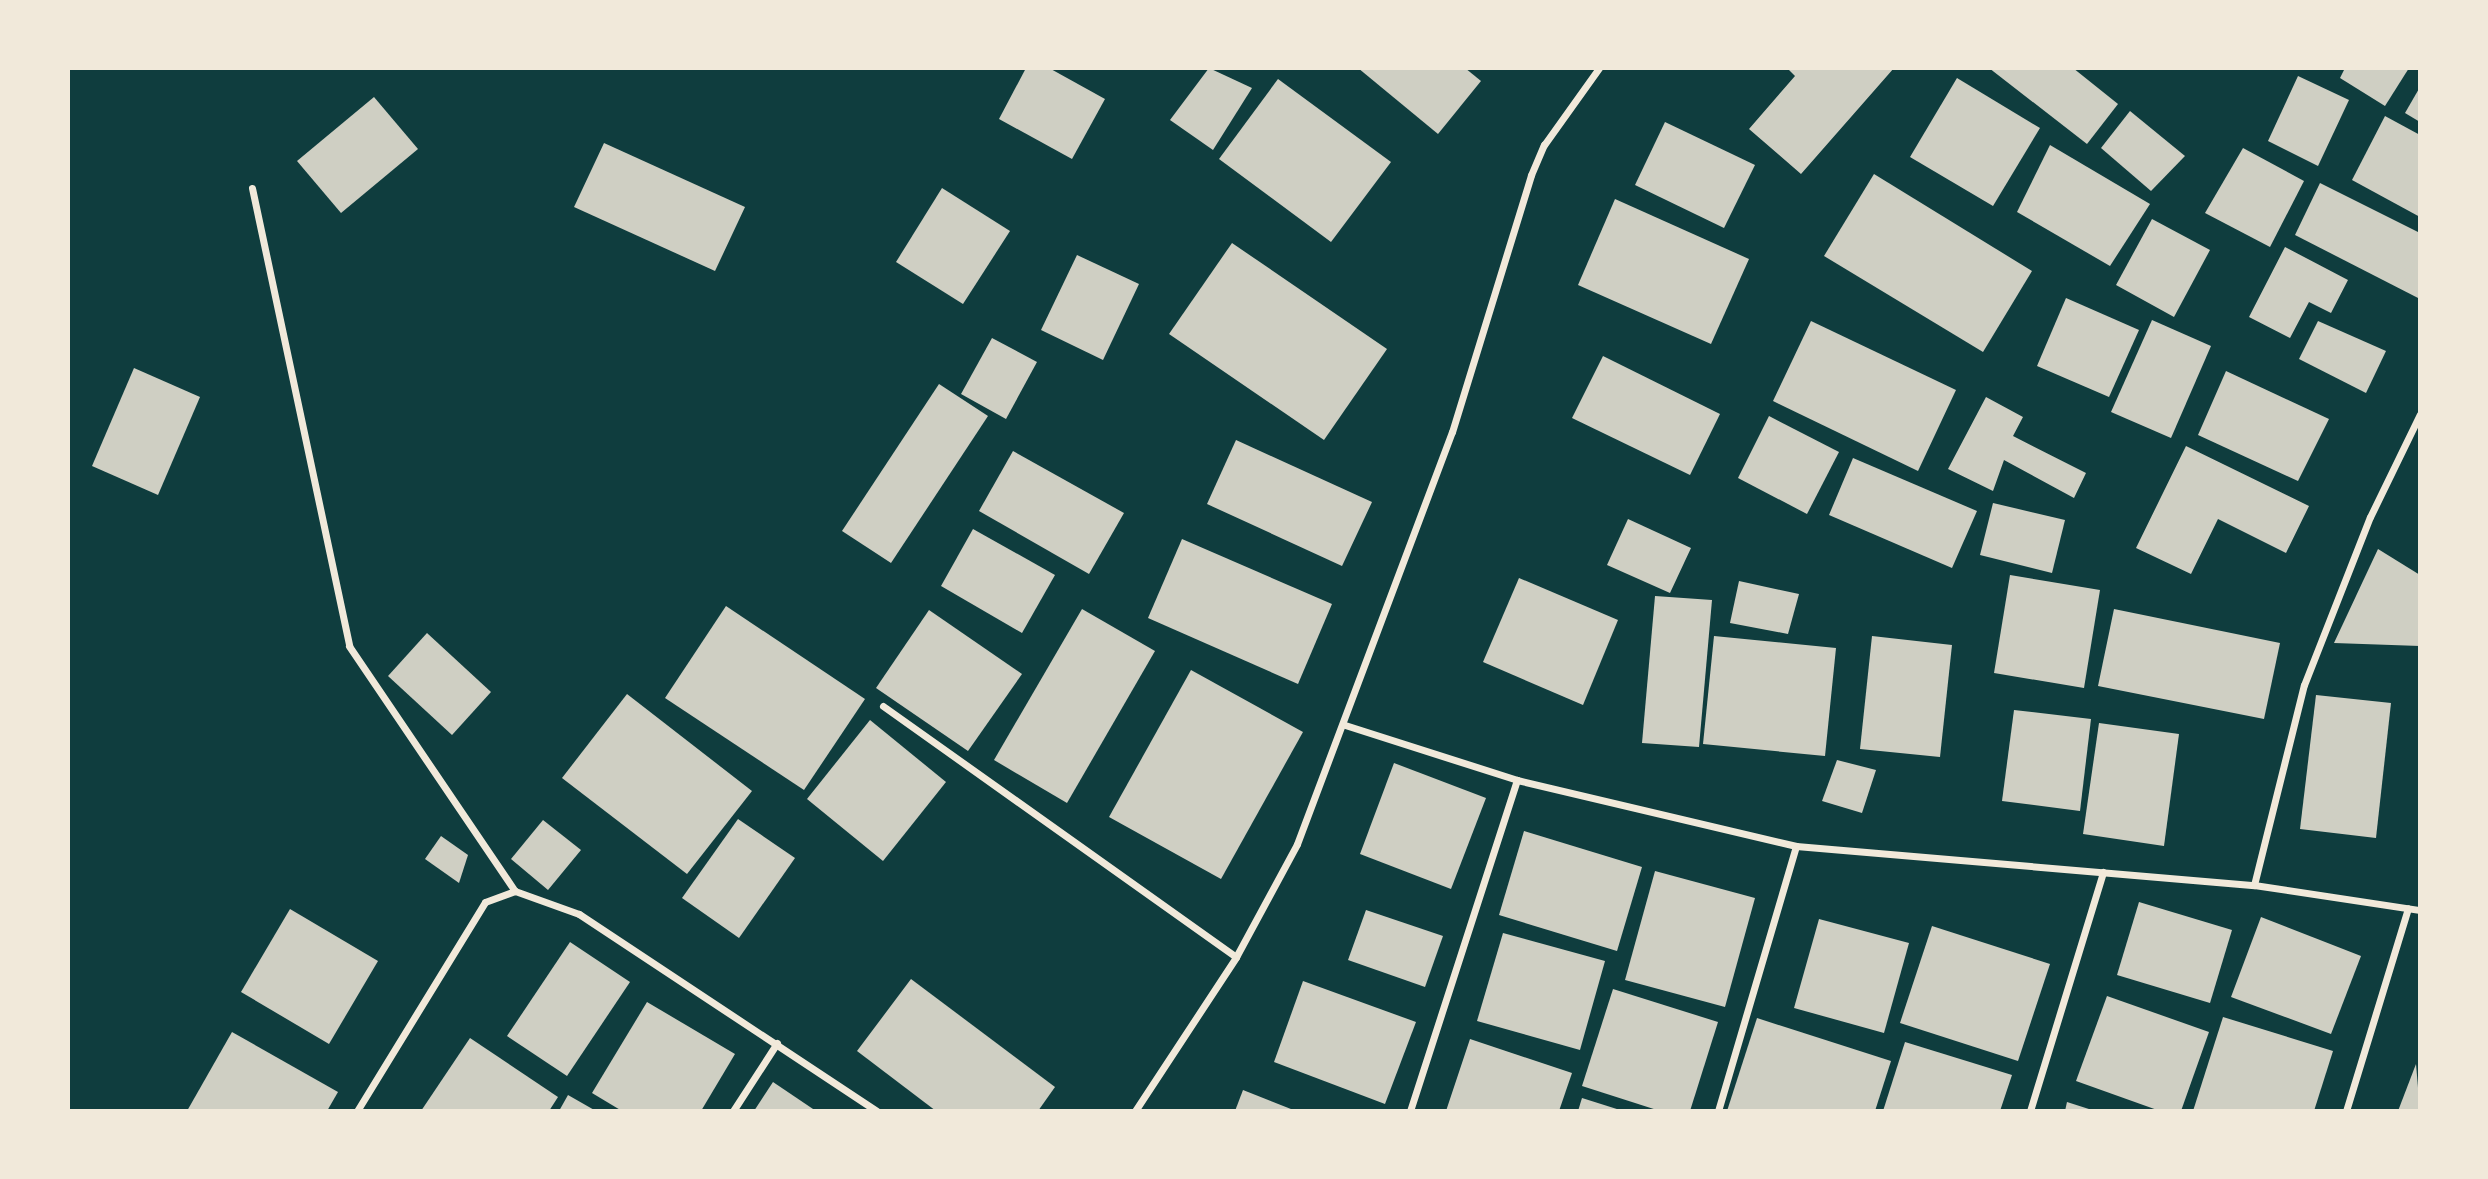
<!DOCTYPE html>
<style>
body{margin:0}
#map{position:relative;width:2488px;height:1179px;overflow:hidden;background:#0f3d3e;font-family:Raleway,sans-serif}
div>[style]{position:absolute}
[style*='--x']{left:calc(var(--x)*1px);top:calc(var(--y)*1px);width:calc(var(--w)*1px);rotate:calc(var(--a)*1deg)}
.building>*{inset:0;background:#cfcfc3}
.minor>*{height:7px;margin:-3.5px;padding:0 3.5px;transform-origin:3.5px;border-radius:3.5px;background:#f1e9da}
span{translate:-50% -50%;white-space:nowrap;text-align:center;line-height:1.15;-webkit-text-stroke:5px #f1e9da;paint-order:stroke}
.frame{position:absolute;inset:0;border:70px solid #f1e9da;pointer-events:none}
</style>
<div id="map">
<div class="building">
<i style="clip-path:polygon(1026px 68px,1049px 68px,1105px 99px,1072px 159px,999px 119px)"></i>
<i style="clip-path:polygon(1209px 68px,1252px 88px,1213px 150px,1170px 120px)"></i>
<i style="clip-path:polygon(1358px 68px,1465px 68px,1481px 81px,1438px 134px)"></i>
<i style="clip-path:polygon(1787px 68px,1894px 68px,1801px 174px,1749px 129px,1795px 76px)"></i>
<i style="clip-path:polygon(1989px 68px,2073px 68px,2118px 104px,2087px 144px)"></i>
<i style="clip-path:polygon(2345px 68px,2409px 68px,2385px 106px,2340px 78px)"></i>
<i style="clip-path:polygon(2298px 76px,2349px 100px,2318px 166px,2268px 141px)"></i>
<i style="clip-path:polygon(1957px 78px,2040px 128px,1993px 206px,1910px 157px)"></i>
<i style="clip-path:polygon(1278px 79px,1391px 162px,1331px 242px,1219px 159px)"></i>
<i style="clip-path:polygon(2420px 87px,2420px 122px,2405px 113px)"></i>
<i style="clip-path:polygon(374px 97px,418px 149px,341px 213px,297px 161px)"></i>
<i style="clip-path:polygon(2130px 111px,2185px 156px,2151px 191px,2101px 148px)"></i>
<i style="clip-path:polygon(2385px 116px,2420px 135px,2420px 217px,2352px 180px)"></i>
<i style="clip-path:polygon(1665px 122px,1755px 165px,1724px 228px,1635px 185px)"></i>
<i style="clip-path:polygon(604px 143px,745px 207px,715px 271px,574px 207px)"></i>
<i style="clip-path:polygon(2050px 145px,2150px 204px,2110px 266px,2017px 212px)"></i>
<i style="clip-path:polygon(2243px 148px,2304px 181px,2270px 247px,2205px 213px)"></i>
<i style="clip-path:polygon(1874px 174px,2032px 271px,1983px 352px,1824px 256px)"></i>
<i style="clip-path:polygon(2320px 183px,2420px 233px,2420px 299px,2295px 235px)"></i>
<i style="clip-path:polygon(942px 188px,1010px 231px,963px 304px,896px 262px)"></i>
<i style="clip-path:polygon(1615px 199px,1749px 259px,1711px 344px,1578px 285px)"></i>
<i style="clip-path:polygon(2152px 219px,2210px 250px,2174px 317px,2116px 285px)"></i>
<i style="clip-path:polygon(1232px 243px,1387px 349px,1324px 440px,1169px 334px)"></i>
<i style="clip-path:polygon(2285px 247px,2348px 280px,2331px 313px,2309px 302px,2290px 338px,2249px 317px)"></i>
<i style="clip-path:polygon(1077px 255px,1139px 284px,1103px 360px,1041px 330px)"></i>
<i style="clip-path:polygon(2066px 298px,2139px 330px,2109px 397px,2037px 366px)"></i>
<i style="clip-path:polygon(2152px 320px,2211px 346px,2171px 438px,2111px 412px)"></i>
<i style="clip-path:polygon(1811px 321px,1956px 390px,1918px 471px,1773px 401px)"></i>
<i style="clip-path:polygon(2318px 321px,2386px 351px,2366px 393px,2299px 359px)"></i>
<i style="clip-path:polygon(992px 338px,1037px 362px,1006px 419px,961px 394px)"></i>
<i style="clip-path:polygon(1603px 356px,1720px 414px,1690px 475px,1572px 418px)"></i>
<i style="clip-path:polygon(134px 368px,200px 397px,158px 495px,92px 466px)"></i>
<i style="clip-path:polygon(2226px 371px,2329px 419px,2298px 481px,2198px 435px)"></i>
<i style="clip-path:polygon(939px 384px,988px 416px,891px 563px,842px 531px)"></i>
<i style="clip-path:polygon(1986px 397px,2023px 417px,2013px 436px,2086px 473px,2074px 498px,2004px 460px,1993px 491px,1948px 469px)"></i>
<i style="clip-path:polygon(1769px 416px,1839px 452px,1807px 514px,1738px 478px)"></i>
<i style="clip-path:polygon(1236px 440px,1372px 502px,1342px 566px,1207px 504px)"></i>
<i style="clip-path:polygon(2186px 446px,2309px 506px,2286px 553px,2218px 519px,2191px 574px,2136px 548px)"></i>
<i style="clip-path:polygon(1013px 451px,1124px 513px,1089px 574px,979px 511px)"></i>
<i style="clip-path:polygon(1853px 458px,1977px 511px,1952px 568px,1829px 515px)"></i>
<i style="clip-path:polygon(1993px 503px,2065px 520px,2052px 573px,1980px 555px)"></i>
<i style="clip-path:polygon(1628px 519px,1691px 548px,1670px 593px,1607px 565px)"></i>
<i style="clip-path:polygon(973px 529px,1055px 575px,1022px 633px,941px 586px)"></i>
<i style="clip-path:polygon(1182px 539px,1332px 604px,1298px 684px,1148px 618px)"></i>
<i style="clip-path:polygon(2378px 549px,2420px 575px,2420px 646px,2334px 643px)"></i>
<i style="clip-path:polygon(2010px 575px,2100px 590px,2084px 688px,1994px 673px)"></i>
<i style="clip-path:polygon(1519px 578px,1618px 620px,1583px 705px,1483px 662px)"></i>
<i style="clip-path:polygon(1739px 581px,1799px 594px,1788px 634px,1730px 623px)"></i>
<i style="clip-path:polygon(1655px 596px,1712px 600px,1699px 747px,1642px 743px)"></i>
<i style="clip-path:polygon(726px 606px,865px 699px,804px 790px,665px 698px)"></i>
<i style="clip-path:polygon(1082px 609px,1155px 651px,1067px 803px,994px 760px)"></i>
<i style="clip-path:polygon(2114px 609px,2280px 643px,2264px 719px,2098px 686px)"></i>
<i style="clip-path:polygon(929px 610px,1022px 674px,968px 751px,876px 688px)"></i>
<i style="clip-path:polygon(427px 633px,491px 692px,452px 735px,388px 676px)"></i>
<i style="clip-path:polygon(1714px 636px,1836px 648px,1825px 756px,1703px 744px)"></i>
<i style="clip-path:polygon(1872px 636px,1952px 645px,1940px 757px,1860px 749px)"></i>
<i style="clip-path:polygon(1191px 670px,1303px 732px,1221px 879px,1109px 817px)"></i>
<i style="clip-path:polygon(627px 694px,752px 791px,687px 874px,562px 778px)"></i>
<i style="clip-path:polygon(2316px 695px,2391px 703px,2376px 838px,2300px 829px)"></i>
<i style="clip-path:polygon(2014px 710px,2091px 719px,2080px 811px,2002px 801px)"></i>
<i style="clip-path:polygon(870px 720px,946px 782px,883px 861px,807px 799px)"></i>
<i style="clip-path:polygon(2099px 723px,2179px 734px,2164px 846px,2083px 834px)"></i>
<i style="clip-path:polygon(1837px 760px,1876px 770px,1862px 813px,1822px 801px)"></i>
<i style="clip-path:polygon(1394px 763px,1486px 798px,1451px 889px,1360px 854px)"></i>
<i style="clip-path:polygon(738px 819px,795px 858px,739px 938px,682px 898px)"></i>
<i style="clip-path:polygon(543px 820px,581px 850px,548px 890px,511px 859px)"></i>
<i style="clip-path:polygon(1524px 831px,1642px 867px,1617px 951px,1499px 915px)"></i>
<i style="clip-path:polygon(441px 836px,468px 855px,459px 883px,425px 859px)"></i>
<i style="clip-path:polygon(1655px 871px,1755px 898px,1725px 1007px,1625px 980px)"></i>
<i style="clip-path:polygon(2139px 902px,2232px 930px,2210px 1003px,2117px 975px)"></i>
<i style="clip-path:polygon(290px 909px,378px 961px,329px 1044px,241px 992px)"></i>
<i style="clip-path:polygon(1366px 910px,1443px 936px,1425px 987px,1348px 960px)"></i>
<i style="clip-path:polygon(2261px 917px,2361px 956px,2331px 1034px,2231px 997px)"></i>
<i style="clip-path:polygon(1819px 919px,1909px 943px,1884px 1033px,1794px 1008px)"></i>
<i style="clip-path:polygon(1932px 926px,2050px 964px,2018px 1061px,1900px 1023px)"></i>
<i style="clip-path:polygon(1503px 933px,1605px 961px,1580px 1050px,1477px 1021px)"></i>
<i style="clip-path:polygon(570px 942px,630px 982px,567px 1076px,507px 1036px)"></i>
<i style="clip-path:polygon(911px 979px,1055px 1087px,1038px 1111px,936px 1111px,857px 1051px)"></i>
<i style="clip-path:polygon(1303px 981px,1416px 1022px,1385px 1104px,1274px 1062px)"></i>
<i style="clip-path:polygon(1613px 989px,1718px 1022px,1690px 1111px,1660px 1111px,1582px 1086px)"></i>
<i style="clip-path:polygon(2107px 996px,2209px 1032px,2181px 1111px,2160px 1111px,2076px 1081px)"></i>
<i style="clip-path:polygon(647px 1002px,735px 1054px,701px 1111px,622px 1111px,592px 1093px)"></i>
<i style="clip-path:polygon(2223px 1017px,2333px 1051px,2314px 1111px,2193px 1111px)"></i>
<i style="clip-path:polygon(1757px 1018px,1891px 1061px,1875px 1111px,1727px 1111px)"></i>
<i style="clip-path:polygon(232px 1032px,338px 1092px,327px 1111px,187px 1111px)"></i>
<i style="clip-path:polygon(470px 1038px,558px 1097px,549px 1111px,421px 1111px)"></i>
<i style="clip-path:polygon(1470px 1039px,1572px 1073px,1559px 1111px,1446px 1111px)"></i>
<i style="clip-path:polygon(1905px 1042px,2012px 1075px,2000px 1111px,1883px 1111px)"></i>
<i style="clip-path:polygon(2416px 1064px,2420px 1111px,2398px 1111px)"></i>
<i style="clip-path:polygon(773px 1082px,816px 1111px,754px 1111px)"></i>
<i style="clip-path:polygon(1243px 1090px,1296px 1111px,1235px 1111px)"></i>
<i style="clip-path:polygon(568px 1095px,596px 1111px,559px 1111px)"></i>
<i style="clip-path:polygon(1582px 1098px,1620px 1110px,1620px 1111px,1578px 1111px)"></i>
<i style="clip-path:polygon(2067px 1102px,2092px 1110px,2092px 1111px,2065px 1111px)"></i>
</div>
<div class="minor">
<i style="--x:252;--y:188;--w:468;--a:78"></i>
<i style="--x:349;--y:646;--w:296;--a:55.9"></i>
<i style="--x:883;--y:706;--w:433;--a:35.4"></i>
<i style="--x:1345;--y:725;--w:181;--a:17.7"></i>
<i style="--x:1517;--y:780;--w:287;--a:13.3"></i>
<i style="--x:1796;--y:846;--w:460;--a:4.9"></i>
<i style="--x:2254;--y:885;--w:168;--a:8.6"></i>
<i style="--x:2254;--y:885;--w:206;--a:-76"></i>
<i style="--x:2304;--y:685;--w:180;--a:-68.6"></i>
<i style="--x:2370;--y:517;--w:114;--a:-64.1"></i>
<i style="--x:357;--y:1111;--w:245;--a:-58.5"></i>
<i style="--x:485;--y:902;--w:32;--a:-20"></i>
<i style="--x:515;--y:891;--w:68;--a:19.8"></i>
<i style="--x:579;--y:914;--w:357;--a:33.5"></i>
<i style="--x:733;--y:1111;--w:81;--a:-57.1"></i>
<i style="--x:1135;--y:1111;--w:184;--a:-56.7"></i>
<i style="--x:1236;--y:957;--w:128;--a:-61.6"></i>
<i style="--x:1297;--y:844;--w:440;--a:-69.4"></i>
<i style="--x:1452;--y:432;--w:269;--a:-72.9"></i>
<i style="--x:1531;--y:175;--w:33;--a:-67"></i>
<i style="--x:1544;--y:145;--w:95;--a:-54.5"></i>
<i style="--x:1410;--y:1111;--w:348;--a:-72.1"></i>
<i style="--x:1718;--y:1111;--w:276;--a:-73.6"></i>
<i style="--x:2030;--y:1111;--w:250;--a:-73"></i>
<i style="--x:2346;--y:1111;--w:212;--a:-73"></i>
</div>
<div class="frame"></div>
</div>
